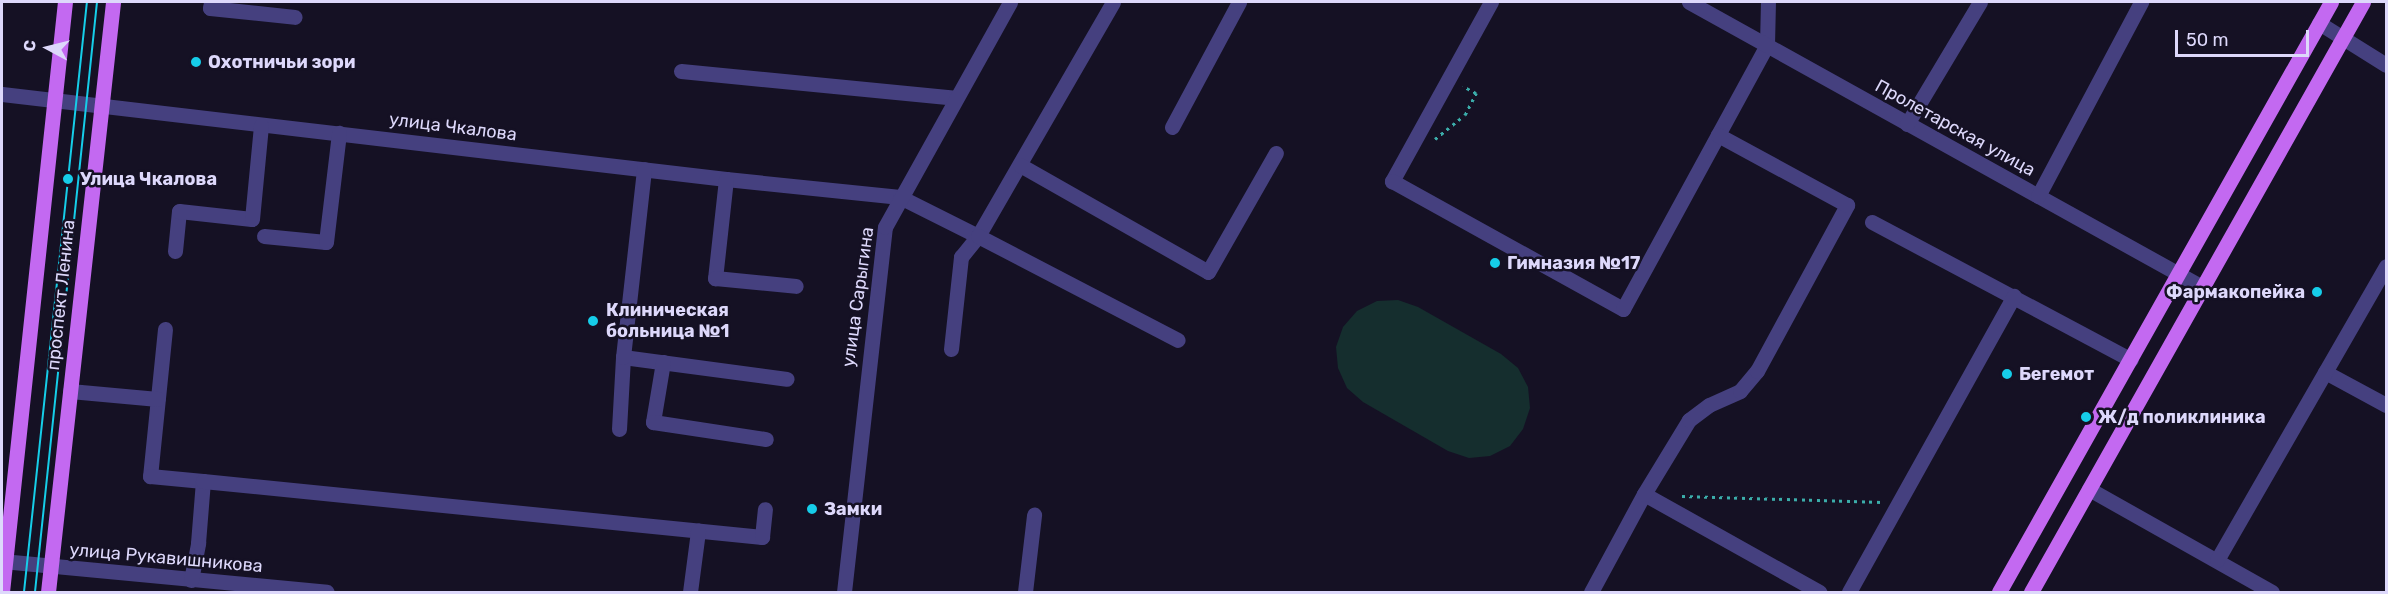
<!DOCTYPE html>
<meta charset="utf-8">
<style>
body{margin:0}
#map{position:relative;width:2388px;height:594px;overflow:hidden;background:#151124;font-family:Rubik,sans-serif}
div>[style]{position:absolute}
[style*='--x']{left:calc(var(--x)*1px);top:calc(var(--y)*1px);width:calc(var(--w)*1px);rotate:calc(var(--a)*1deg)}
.green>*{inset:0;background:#152e2e}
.path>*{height:3px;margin-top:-1.5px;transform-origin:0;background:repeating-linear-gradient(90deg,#3badaa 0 3px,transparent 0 7.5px)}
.minor>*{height:15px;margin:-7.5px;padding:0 7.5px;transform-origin:7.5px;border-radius:7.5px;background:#45407f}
.major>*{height:15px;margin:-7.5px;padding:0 7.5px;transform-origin:7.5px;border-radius:7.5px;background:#c369f1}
.tram>*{height:1.5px;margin:-0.75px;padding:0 0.75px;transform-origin:0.75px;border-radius:0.75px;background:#16cde9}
.dots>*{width:16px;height:16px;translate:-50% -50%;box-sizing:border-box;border:3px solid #151124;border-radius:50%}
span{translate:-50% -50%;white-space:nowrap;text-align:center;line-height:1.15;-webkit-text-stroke:5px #151124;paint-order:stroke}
.poi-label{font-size:18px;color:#ddd8fb;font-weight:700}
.left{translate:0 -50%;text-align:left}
.right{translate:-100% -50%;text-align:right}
.street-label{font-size:18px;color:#ddd8fb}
.frame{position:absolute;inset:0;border:3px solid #ddd8fb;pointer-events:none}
.north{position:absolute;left:18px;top:18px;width:60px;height:60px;-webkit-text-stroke:4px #151124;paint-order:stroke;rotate:277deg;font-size:16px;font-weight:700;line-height:24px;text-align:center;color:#ddd8fb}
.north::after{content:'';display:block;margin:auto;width:21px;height:27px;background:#ddd8fb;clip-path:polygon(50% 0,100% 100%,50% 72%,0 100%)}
.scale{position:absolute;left:2175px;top:30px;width:134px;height:27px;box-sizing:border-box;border:3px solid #ddd8fb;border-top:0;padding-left:8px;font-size:18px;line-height:21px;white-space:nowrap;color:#ddd8fb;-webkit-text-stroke:4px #151124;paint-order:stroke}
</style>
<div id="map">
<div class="green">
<i style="clip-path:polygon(1398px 300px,1418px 307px,1501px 354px,1518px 368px,1528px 387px,1530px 408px,1523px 429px,1510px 446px,1490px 456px,1469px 458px,1448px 451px,1363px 402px,1347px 388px,1338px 368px,1336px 347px,1343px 327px,1357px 311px,1377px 301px)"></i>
</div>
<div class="path">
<i style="--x:1435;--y:139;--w:38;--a:-39"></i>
<i style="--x:1465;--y:115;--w:25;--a:-63"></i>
<i style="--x:1476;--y:93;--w:15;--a:-152"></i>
<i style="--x:1682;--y:496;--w:200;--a:1.7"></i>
</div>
<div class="minor">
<i style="--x:211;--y:2;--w:6;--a:99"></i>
<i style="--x:210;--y:8;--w:85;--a:6"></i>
<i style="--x:1491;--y:2;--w:205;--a:118.9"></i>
<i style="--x:1392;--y:181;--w:264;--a:29"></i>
<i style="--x:1623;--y:309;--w:301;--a:-61.4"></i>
<i style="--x:1767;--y:45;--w:43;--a:-88.7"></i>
<i style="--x:1689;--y:2;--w:587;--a:29.05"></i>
<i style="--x:2319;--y:23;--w:79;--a:32.1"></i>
<i style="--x:681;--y:71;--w:275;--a:5.6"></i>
<i style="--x:2;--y:94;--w:729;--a:6.7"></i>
<i style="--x:726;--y:179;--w:175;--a:5.9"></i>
<i style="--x:900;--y:197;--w:87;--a:26.6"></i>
<i style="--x:978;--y:236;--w:270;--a:-60"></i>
<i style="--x:1907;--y:124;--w:142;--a:-59.1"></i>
<i style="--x:1172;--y:127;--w:142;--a:-61.8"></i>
<i style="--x:1020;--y:165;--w:216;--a:29.6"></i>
<i style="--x:1208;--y:272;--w:137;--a:-60.3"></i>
<i style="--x:726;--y:179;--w:100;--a:96.3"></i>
<i style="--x:715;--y:278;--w:81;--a:5.6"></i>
<i style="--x:2038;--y:196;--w:220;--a:-62"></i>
<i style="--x:1872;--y:222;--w:293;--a:28"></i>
<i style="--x:264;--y:236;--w:62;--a:5.5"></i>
<i style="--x:326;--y:242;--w:110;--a:-83.2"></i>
<i style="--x:175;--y:251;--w:40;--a:-84.3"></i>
<i style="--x:179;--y:211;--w:73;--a:6.3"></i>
<i style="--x:252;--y:219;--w:94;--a:-84.5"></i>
<i style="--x:165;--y:329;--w:148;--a:95.8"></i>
<i style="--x:150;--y:476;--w:53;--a:5.4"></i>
<i style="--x:951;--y:349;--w:93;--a:-83.8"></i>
<i style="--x:961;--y:257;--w:27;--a:-51"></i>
<i style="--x:978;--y:236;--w:225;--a:27.5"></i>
<i style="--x:623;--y:357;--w:165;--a:7.6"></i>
<i style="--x:663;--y:362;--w:61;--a:99.5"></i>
<i style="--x:653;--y:422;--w:114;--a:8.6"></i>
<i style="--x:2325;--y:372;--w:69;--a:28.4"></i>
<i style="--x:70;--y:391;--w:88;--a:5.2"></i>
<i style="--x:619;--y:429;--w:72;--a:-86.8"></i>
<i style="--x:623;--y:357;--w:189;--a:-83.6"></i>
<i style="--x:2089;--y:489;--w:210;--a:29.4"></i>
<i style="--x:1644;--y:494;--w:201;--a:29.2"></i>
<i style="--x:2217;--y:560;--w:339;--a:-60.1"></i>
<i style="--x:2;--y:561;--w:326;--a:5.4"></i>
<i style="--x:191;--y:580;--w:38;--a:-79"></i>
<i style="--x:198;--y:543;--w:62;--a:-85.4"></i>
<i style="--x:203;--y:481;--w:562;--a:5.72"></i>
<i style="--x:762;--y:537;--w:28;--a:-84"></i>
<i style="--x:690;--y:592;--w:62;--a:-82.5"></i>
<i style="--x:844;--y:592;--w:367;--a:-83.6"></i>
<i style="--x:885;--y:227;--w:257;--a:-60.9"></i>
<i style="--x:1025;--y:592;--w:78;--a:-83.3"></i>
<i style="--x:1591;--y:592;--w:111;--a:-61.6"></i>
<i style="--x:1644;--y:494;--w:87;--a:-58.7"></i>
<i style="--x:1689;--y:420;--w:25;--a:-37"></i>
<i style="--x:1709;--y:405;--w:34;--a:-24"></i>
<i style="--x:1740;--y:391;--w:26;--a:-50"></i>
<i style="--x:1757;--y:371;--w:189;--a:-61.5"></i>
<i style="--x:1847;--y:205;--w:147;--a:-151.5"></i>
<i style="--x:1849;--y:592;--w:339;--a:-60.9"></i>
</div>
<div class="major">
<i style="--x:2;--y:592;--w:593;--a:-83.91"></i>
<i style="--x:48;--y:592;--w:594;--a:-83.71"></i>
<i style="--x:1999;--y:592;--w:677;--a:-60.63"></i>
<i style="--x:2031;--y:592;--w:677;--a:-60.63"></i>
</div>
<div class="tram">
<i style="--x:24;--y:592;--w:593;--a:-83.91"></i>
<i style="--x:35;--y:592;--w:593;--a:-84"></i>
</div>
<div class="dots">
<i style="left:196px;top:62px;background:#16cde9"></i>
<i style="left:68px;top:179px;background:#16cde9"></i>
<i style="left:1495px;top:263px;background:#16cde9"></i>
<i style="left:2317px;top:292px;background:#16cde9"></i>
<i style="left:593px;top:321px;background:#16cde9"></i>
<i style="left:2007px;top:374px;background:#16cde9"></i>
<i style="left:2086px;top:417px;background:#16cde9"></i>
<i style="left:812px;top:509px;background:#16cde9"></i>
</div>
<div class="poi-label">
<span class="left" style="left:208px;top:62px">Охотничьи зори</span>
<span class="left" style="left:80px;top:179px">Улица Чкалова</span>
<span class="left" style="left:1507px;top:263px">Гимназия №17</span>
<span class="right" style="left:2305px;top:292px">Фармакопейка</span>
<span class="left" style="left:606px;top:321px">Клиническая<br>больница №1</span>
<span class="left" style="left:2019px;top:374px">Бегемот</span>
<span class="left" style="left:2098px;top:417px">Ж/д поликлиника</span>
<span class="left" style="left:824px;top:509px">Замки</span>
</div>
<div class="street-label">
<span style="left:453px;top:127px;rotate:7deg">улица Чкалова</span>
<span style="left:1955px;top:128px;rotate:29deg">Пролетарская улица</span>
<span style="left:61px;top:295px;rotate:-84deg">проспект Ленина</span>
<span style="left:858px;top:297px;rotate:-82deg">улица Сарыгина</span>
<span style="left:166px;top:558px;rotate:5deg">улица Рукавишникова</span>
</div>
<div class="frame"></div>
<div class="north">С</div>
<div class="scale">50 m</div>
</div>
